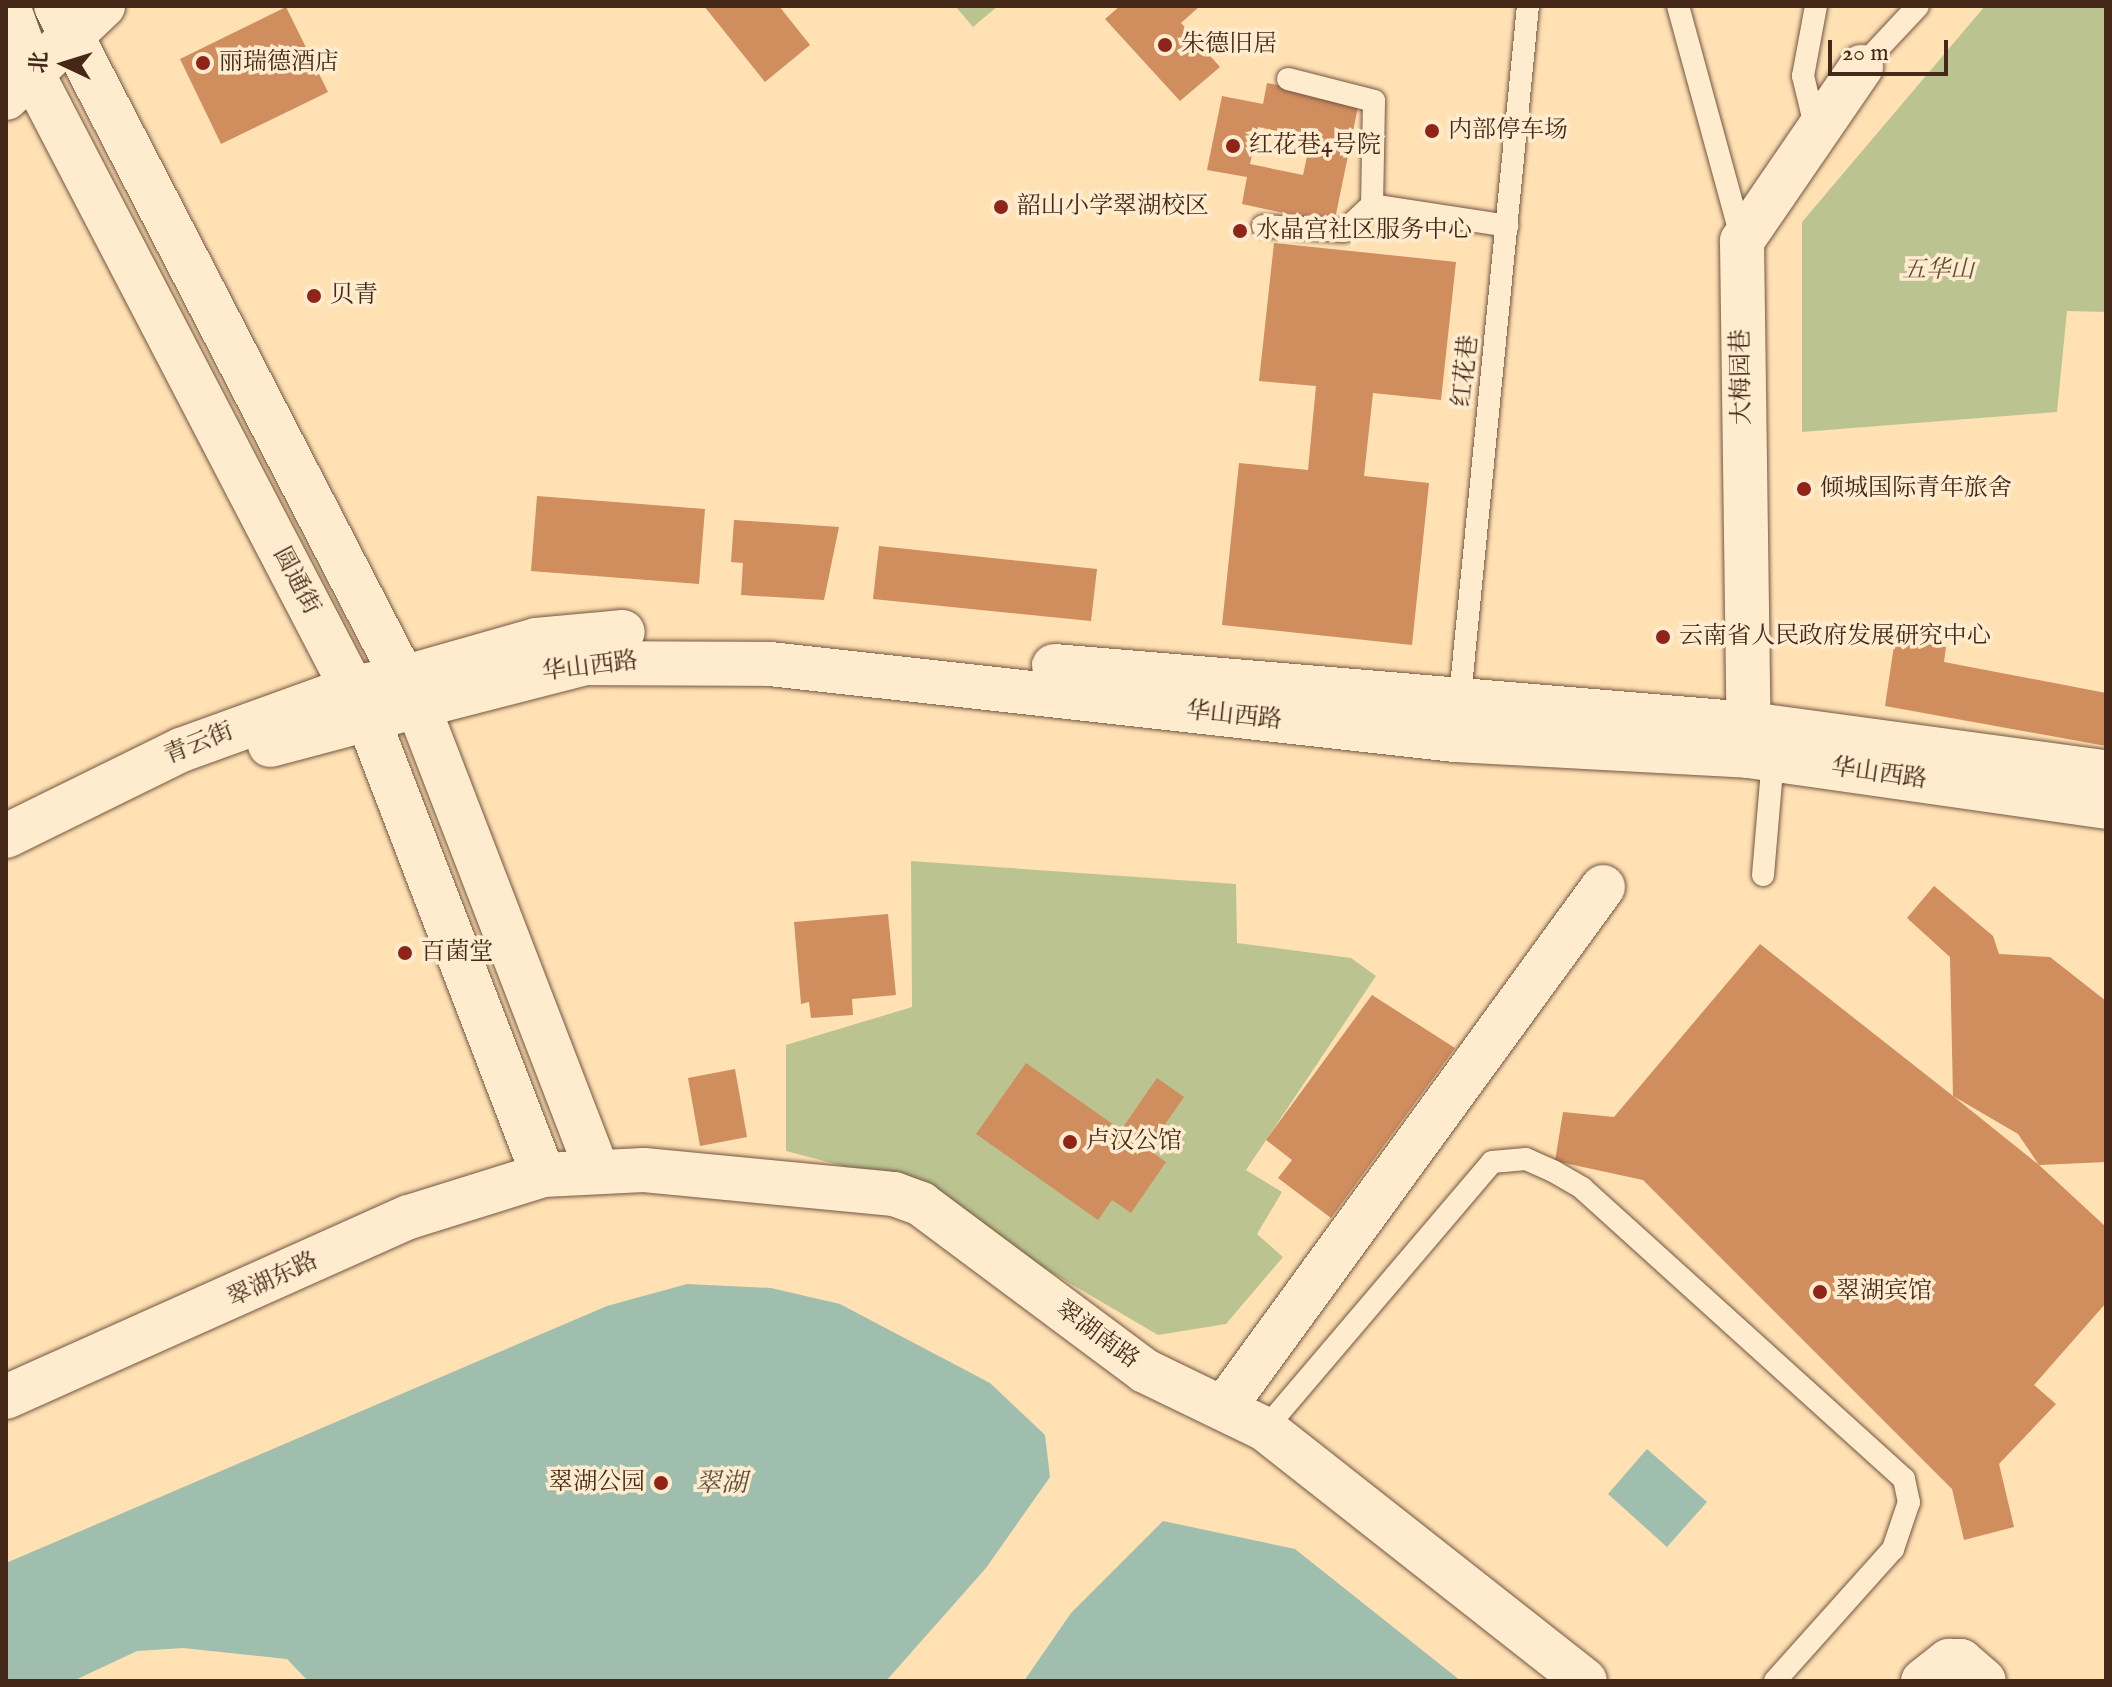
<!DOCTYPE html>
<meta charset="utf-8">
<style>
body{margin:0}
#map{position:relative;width:2112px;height:1687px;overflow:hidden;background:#ffe1b4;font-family:"IM FELL English","Noto Serif SC",serif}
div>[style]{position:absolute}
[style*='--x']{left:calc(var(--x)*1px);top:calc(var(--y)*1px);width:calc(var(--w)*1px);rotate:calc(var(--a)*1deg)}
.green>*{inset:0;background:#bbc491}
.water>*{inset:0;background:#a0bead}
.building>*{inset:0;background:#d08d5e}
.roads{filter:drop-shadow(0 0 2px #745640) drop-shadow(0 0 2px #745640)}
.service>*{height:22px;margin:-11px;padding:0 11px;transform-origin:11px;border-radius:11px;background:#ffecce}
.minor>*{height:44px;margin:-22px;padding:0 22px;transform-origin:22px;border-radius:22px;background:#ffecce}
.tertiary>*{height:44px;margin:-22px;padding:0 22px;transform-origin:22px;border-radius:22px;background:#ffecce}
.secondary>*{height:44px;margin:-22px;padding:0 22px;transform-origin:22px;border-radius:22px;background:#ffecce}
.dots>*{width:22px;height:22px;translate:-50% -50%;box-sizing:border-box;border:4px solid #ffecce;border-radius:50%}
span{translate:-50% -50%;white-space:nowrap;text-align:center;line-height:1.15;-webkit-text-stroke:7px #ffecce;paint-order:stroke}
.poi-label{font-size:24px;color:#462819}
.left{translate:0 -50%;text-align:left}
.right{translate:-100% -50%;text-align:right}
.park-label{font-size:24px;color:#634f37;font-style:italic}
.street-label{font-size:24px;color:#462819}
.water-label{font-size:26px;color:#5c4e3e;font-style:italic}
.frame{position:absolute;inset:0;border:8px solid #462819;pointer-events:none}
.north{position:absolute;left:24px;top:24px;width:80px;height:80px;-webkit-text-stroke:6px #ffecce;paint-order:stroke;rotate:274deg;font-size:22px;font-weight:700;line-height:32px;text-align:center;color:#462819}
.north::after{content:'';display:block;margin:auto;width:28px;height:36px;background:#462819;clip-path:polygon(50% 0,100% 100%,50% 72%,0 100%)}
.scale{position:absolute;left:1828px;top:40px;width:120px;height:36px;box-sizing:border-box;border:4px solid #462819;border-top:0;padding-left:10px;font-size:24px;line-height:28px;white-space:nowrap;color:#462819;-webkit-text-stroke:6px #ffecce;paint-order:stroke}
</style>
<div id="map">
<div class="green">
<i style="clip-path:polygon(955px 6px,998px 6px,973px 27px)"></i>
<i style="clip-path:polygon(1985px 6px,2106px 6px,2106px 312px,2067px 311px,2057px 412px,1802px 432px,1802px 222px)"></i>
<i style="clip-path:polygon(911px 861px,1236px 884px,1237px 943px,1351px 958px,1376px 976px,1246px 1170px,1282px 1192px,1257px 1234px,1283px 1257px,1226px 1324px,1158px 1335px,892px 1179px,786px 1151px,786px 1045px,912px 1007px)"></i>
</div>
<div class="water">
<i style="clip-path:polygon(687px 1284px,771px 1288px,840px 1304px,990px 1383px,1045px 1435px,1050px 1477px,986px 1568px,886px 1681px,308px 1681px,287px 1659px,183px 1648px,137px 1651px,73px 1681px,6px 1681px,6px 1563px,607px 1306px)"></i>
<i style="clip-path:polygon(1647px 1449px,1707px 1502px,1667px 1547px,1608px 1494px)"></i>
<i style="clip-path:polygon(1163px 1521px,1295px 1549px,1461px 1681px,1024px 1681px,1071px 1613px)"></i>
</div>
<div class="building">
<i style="clip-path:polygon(704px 6px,779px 6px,810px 45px,765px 82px)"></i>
<i style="clip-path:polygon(1120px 6px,1200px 6px,1181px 23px,1220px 67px,1180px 101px,1105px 19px)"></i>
<i style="clip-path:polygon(286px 7px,328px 92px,221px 144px,180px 59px)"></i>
<i style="clip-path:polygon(evenodd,1267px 83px,1359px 102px,1334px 224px,1242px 204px,1247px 177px,1207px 170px,1222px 96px,1263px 104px,1267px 83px,1258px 127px,1311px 138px,1303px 175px,1250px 164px,1258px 127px)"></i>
<i style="clip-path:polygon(1274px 243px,1456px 262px,1441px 400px,1373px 393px,1364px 476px,1429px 483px,1412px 645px,1222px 625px,1239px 463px,1308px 470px,1316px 386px,1259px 381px)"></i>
<i style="clip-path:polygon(537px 496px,705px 509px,699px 584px,531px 571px)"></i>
<i style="clip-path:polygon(734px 520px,839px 527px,824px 600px,741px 595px,743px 563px,731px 562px)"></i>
<i style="clip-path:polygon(879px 546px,1097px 569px,1091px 621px,873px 599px)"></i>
<i style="clip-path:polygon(1895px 639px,1946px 647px,1944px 662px,2106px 693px,2106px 746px,1885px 706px)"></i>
<i style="clip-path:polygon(evenodd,1934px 886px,1993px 936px,1999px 954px,2050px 957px,2106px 1001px,2106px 1162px,2039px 1165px,2106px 1227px,2106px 1303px,2034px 1385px,2056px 1404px,1999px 1464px,2014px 1527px,1964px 1540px,1952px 1489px,1643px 1180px,1555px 1161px,1563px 1112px,1614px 1117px,1760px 944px,1953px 1096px,1950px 957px,1907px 918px,1934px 886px,1953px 1096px,2018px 1134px,2039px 1165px,1953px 1096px)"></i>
<i style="clip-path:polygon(888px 914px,896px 995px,852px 999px,853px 1015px,811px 1018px,809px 1002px,801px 1004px,794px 922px)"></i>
<i style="clip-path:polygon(1372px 995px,1455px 1048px,1331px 1218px,1278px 1178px,1292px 1160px,1266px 1140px)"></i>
<i style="clip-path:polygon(1026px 1063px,1121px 1130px,1157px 1078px,1184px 1097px,1148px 1149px,1166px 1162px,1131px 1213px,1112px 1200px,1098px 1220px,976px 1134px)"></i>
<i style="clip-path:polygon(735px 1069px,747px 1137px,700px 1146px,688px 1078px)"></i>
</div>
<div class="roads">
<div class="service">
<i style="--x:1678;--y:6;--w:243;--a:74.7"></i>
<i style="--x:1861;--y:67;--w:83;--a:-46.9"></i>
<i style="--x:1288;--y:79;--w:89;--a:14.3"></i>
<i style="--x:1374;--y:101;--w:104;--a:91.1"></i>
<i style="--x:1372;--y:205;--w:137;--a:8.8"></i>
<i style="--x:1816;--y:130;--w:56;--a:-103.5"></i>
<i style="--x:1803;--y:76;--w:71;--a:-79.5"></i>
<i style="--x:1263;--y:226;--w:81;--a:3.5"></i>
<i style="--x:1344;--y:231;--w:38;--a:-43"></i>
<i style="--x:1459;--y:707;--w:704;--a:-84.38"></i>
<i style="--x:1763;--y:875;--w:116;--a:-85.1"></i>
<i style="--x:1265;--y:1429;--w:350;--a:-49.6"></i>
<i style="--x:1492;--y:1162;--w:34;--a:-5"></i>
<i style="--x:1526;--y:1159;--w:30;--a:24"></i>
<i style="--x:1553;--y:1171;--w:34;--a:30"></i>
<i style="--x:1582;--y:1188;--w:434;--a:42.1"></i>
<i style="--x:1904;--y:1479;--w:24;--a:78"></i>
<i style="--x:1909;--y:1502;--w:50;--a:108.8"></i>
<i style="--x:1893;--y:1549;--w:177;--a:131.8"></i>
</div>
<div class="minor">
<i style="--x:1749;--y:756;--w:515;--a:-90.78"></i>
<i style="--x:1742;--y:241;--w:211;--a:-55.6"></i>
<i style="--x:1225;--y:1406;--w:642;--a:-53.93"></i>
<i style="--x:1923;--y:1681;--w:33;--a:-38"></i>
<i style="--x:1949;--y:1661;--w:12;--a:0"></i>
<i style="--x:1961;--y:1661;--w:30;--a:41"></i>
</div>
<div class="tertiary">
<i style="--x:6;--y:98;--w:134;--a:-43.5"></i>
<i style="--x:270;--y:745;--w:101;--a:-14.9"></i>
<i style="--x:6;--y:836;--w:195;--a:-26.2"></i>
<i style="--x:181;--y:750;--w:182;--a:-19.9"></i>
<i style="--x:352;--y:688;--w:52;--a:-11.1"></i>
<i style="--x:6;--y:1397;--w:441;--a:-24.1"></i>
<i style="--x:409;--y:1217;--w:140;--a:-17.4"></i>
<i style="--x:543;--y:1175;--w:101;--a:-2.8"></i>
<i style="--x:644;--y:1170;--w:251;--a:5.5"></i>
<i style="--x:894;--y:1194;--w:29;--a:20"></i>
<i style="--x:921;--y:1204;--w:279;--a:36.7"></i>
<i style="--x:1145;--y:1371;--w:133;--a:25.8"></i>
<i style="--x:1265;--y:1429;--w:407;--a:38.2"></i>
</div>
<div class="secondary">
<i style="--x:8;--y:6;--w:73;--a:70.1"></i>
<i style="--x:33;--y:75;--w:726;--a:62.52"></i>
<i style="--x:368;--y:719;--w:488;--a:69"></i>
<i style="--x:56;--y:6;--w:791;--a:62.69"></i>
<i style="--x:419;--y:709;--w:494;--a:68.9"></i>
<i style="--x:1054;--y:666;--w:697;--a:4.77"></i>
<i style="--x:1749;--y:724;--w:360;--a:7.7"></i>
<i style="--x:403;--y:678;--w:138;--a:-15.9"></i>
<i style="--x:536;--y:640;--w:87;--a:-5.3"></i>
<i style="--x:368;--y:719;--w:225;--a:-14.4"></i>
<i style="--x:586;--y:663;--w:184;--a:0.3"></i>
<i style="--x:770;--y:664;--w:689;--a:6.33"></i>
<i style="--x:1455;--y:740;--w:294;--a:3.1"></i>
<i style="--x:1749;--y:756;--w:361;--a:8.1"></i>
</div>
</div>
<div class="dots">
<i style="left:1165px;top:45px;background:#8f2418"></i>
<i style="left:203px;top:63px;background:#8f2418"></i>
<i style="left:1432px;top:131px;background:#8f2418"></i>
<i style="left:1233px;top:146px;background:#8f2418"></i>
<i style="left:1001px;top:207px;background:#8f2418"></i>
<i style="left:1240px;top:231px;background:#8f2418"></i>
<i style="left:314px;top:296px;background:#8f2418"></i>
<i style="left:1804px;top:489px;background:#8f2418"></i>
<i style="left:1663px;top:637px;background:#8f2418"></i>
<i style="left:405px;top:953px;background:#8f2418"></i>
<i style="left:1070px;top:1142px;background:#8f2418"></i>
<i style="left:1820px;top:1292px;background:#8f2418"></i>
<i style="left:661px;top:1483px;background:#8f2418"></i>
</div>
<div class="poi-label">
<span class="left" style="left:1181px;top:45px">朱德旧居</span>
<span class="left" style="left:219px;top:63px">丽瑞德酒店</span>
<span class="left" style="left:1448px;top:131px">内部停车场</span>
<span class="left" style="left:1249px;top:146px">红花巷4号院</span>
<span class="left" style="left:1017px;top:207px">韶山小学翠湖校区</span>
<span class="left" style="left:1256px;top:231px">水晶宫社区服务中心</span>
<span class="left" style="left:330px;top:296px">贝青</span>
<span class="left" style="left:1820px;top:489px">倾城国际青年旅舍</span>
<span class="left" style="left:1679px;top:637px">云南省人民政府发展研究中心</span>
<span class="left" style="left:421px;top:953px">百菌堂</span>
<span class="left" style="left:1086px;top:1142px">卢汉公馆</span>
<span class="left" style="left:1836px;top:1292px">翠湖宾馆</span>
<span class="right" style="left:645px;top:1483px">翠湖公园</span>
</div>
<div class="park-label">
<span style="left:1938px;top:271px">五华山</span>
</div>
<div class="street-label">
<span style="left:1466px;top:371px;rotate:-84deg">红花巷</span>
<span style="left:1742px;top:377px;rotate:-91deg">大梅园巷</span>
<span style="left:296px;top:581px;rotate:62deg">圆通街</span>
<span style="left:590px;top:667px;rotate:-7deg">华山西路</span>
<span style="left:1234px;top:716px;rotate:6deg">华山西路</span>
<span style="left:199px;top:744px;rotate:-22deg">青云街</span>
<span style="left:1879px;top:774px;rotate:8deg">华山西路</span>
<span style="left:273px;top:1280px;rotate:-25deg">翠湖东路</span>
<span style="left:1097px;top:1335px;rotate:36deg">翠湖南路</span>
</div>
<div class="water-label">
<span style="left:721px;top:1484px">翠湖</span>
</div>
<div class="frame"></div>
<div class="north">北</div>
<div class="scale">20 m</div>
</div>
